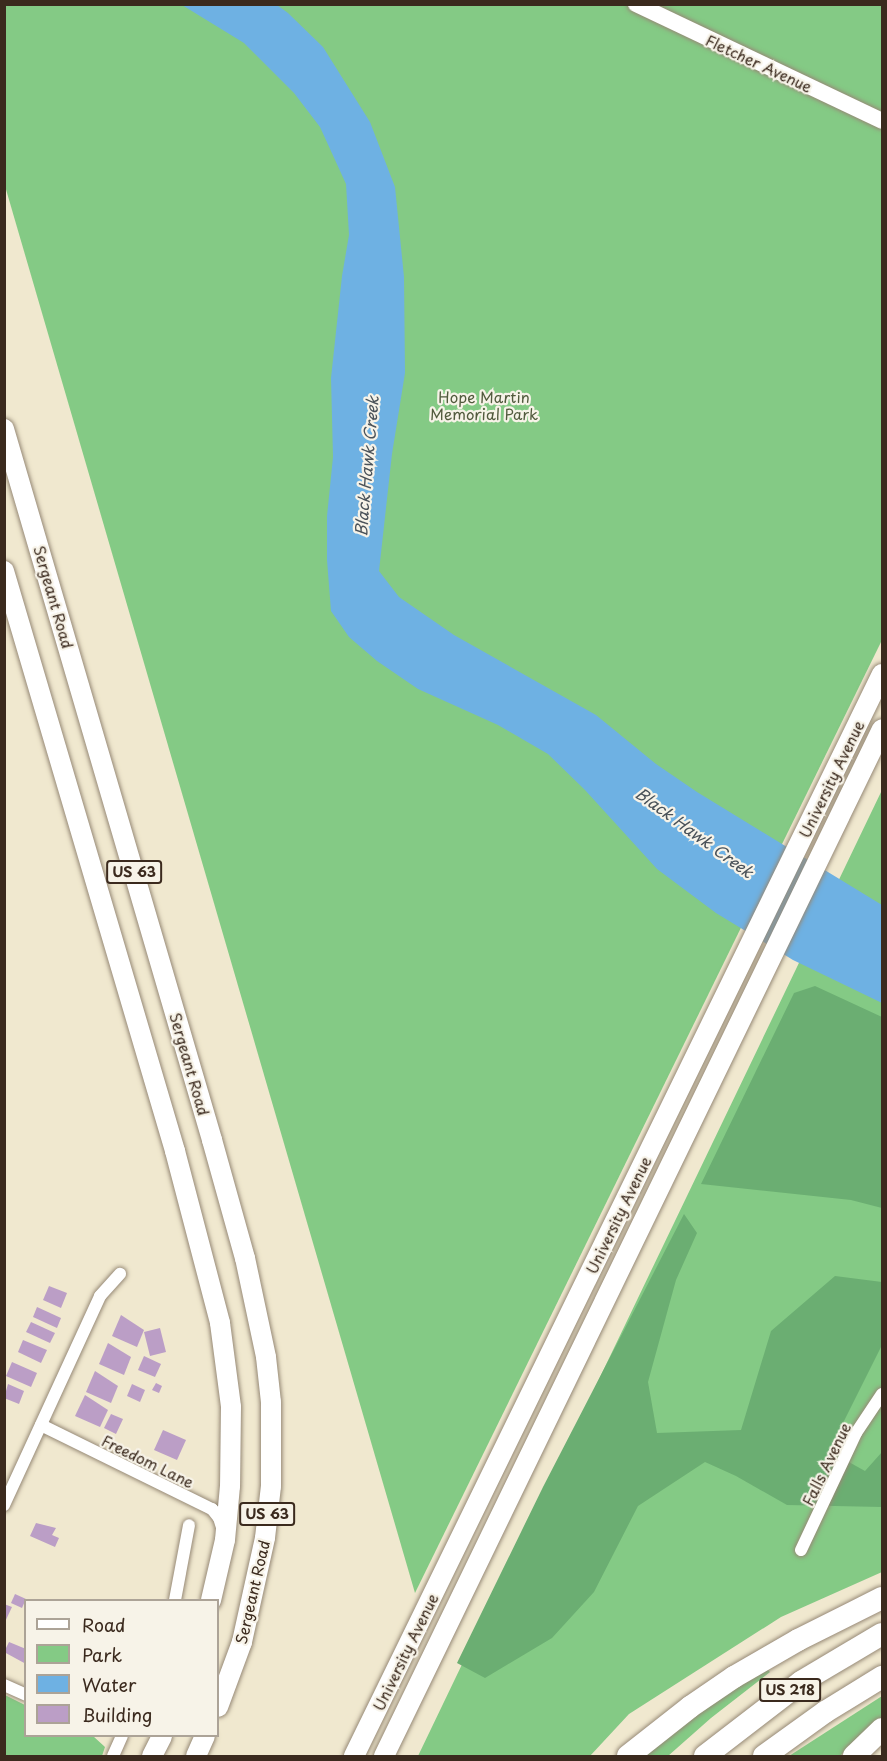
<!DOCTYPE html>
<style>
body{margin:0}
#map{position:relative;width:887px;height:1761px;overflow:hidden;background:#f0e8cf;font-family:"Playpen Sans",sans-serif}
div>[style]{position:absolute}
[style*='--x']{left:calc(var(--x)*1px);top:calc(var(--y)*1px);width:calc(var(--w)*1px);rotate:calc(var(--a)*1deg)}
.green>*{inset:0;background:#84ca85}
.forest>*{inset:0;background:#6bae72}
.water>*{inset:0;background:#6eb1e3}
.building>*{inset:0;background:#bb9ec6}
.roads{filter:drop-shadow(0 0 2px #968976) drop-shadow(0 0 2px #968976)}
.minor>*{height:12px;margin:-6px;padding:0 6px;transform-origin:6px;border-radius:6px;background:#fff}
.secondary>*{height:16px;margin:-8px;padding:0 8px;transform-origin:8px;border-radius:8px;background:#fff}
.primary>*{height:20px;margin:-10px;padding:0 10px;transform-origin:10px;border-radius:10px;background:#fff}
.motorway>*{height:22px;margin:-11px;padding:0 11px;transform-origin:11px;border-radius:11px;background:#fff}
span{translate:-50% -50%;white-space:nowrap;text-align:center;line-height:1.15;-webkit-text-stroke:4.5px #f7f3e8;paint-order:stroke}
.shield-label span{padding:2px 4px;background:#f7f3e8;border:2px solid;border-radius:4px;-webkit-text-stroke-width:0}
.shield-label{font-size:14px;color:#3b2a1e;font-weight:700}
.street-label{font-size:15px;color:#3b2a1e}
.park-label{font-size:15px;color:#515a3d}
.water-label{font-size:16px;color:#4a5259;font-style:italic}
.frame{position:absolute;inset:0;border:6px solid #3b2a1e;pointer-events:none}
.legend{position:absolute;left:24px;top:1599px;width:195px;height:138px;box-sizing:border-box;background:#f7f3e8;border:2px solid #aca397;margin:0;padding:8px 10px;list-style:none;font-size:18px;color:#3b2a1e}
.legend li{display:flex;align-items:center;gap:12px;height:30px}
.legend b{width:30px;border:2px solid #aca397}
</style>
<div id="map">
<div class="green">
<i style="clip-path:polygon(5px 5px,882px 5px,882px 640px,415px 1593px,5px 186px)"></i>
<i style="clip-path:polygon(882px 790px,882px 1572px,781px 1617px,629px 1714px,590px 1756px,418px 1756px)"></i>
<i style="clip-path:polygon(766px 1668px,770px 1672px,711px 1718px,668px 1756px,640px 1756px,674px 1728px)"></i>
<i style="clip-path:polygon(5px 1695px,25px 1705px,26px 1736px,93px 1736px,105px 1747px,102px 1756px,5px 1756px)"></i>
<i style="clip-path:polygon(882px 1696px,882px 1717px,840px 1756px,789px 1756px)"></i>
</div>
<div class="forest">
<i style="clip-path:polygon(815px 986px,882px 1017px,882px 1208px,851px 1200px,701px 1184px,794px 993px)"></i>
<i style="clip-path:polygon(684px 1214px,697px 1233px,676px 1280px,648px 1382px,657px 1433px,741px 1430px,771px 1331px,835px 1276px,882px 1282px,882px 1345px,829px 1451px,865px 1471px,882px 1452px,882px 1507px,787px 1505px,736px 1476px,705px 1462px,638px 1506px,594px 1592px,552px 1638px,485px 1678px,457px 1663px,543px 1487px)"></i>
</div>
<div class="water">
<i style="clip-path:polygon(182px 5px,277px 5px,288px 13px,323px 47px,370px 122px,395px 187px,404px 277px,405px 373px,392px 454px,379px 571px,399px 597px,454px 635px,596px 715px,656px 764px,697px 792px,882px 905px,882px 1003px,793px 960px,716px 913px,657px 869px,585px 790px,548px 754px,498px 725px,418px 689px,377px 661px,349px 637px,331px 611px,327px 560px,327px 516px,333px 457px,331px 378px,342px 276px,349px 235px,346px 184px,320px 127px,294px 93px,244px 43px)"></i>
</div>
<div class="building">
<i style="clip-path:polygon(49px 1286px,67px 1293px,61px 1308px,43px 1300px)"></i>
<i style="clip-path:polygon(37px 1307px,61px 1318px,57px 1328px,33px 1317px)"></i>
<i style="clip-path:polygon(121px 1315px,144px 1330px,137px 1347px,112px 1336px)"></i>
<i style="clip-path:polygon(31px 1322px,55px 1333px,50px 1343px,26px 1332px)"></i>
<i style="clip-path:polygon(160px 1328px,166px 1352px,150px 1356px,144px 1332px)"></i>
<i style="clip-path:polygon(23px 1340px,47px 1350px,41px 1363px,18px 1352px)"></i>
<i style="clip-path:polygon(108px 1343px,131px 1357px,124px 1375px,99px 1364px)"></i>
<i style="clip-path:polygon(144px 1356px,161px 1364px,155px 1377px,138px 1370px)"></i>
<i style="clip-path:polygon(12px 1362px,37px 1373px,31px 1387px,6px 1376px)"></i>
<i style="clip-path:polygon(95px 1371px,118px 1386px,111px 1403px,86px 1392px)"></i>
<i style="clip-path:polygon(156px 1383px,162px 1386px,159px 1393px,152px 1390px)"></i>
<i style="clip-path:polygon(8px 1384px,24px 1391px,19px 1404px,4px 1398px)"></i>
<i style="clip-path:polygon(132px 1384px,145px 1390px,140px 1402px,127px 1396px)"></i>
<i style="clip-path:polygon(85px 1395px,108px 1410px,100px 1427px,75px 1416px)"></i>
<i style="clip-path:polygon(111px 1414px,123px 1419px,116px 1434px,104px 1428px)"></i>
<i style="clip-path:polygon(163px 1430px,186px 1440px,177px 1460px,154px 1450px)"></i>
<i style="clip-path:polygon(36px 1523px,56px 1528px,52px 1535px,59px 1538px,55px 1547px,30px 1536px)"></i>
<i style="clip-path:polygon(15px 1594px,26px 1599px,22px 1608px,11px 1603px)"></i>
<i style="clip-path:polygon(4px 1604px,12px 1607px,4px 1624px)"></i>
<i style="clip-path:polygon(9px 1642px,26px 1649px,26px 1664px,4px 1652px)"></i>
</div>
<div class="roads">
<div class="minor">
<i style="--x:41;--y:1425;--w:191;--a:26.2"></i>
<i style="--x:212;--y:1509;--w:11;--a:52"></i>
<i style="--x:219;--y:1518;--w:13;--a:72"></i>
<i style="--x:4;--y:1505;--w:230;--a:-65.3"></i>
<i style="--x:100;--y:1296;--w:30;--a:-48"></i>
<i style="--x:801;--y:1550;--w:129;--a:-64.8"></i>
<i style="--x:856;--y:1433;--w:47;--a:-56.3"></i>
<i style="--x:175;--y:1600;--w:76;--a:-79.4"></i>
<i style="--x:4;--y:1685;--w:24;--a:24"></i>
<i style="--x:113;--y:1756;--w:22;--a:-66"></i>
</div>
<div class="secondary">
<i style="--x:636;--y:4;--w:272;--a:25.4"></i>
</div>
<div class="primary">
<i style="--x:4;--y:429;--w:741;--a:73.69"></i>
<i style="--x:212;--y:1140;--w:123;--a:74.4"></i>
<i style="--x:245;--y:1258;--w:101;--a:78"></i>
<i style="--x:266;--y:1357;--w:45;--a:83.7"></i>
<i style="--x:271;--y:1402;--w:84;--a:90"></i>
<i style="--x:271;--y:1486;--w:52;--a:96.6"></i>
<i style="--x:265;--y:1538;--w:107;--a:102.5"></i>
<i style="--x:242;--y:1642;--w:69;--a:110.3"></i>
<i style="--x:4;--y:571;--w:605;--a:73.57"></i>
<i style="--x:175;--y:1151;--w:178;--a:75.3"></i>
<i style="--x:220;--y:1323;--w:85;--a:82.5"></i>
<i style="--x:231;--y:1407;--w:79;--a:90.7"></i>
<i style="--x:230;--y:1486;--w:54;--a:95.3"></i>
<i style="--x:225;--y:1540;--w:62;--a:103.1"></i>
<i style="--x:152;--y:1756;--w:22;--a:-63"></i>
<i style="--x:196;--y:1756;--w:22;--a:-66"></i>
<i style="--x:354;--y:1756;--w:1204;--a:-63.99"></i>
<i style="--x:384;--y:1756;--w:1141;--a:-64.13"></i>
</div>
<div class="motorway">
<i style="--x:628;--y:1756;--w:79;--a:-38.3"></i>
<i style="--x:690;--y:1707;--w:53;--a:-34.3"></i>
<i style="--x:734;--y:1677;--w:74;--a:-30"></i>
<i style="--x:798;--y:1640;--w:94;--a:-26.6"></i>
<i style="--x:705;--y:1756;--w:121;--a:-37.6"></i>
<i style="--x:801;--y:1682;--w:94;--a:-30.7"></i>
<i style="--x:764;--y:1756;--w:75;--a:-35.8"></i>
<i style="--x:825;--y:1712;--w:67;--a:-31.6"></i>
<i style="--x:854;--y:1756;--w:39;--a:-44"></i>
</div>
</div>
<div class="shield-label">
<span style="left:134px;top:872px">US 63</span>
<span style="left:267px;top:1514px">US 63</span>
<span style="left:790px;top:1690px">US 218</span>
</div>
<div class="street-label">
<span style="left:759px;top:63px;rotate:25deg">Fletcher Avenue</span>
<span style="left:54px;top:597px;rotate:74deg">Sergeant Road</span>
<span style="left:831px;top:779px;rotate:-64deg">University Avenue</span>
<span style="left:190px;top:1064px;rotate:74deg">Sergeant Road</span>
<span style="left:618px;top:1215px;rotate:-64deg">University Avenue</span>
<span style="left:148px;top:1461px;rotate:26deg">Freedom Lane</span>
<span style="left:826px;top:1464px;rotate:-64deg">Falls Avenue</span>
<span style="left:252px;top:1592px;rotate:-77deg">Sergeant Road</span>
<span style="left:405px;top:1652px;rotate:-64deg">University Avenue</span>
</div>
<div class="park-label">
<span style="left:484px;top:405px">Hope Martin<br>Memorial Park</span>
</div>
<div class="water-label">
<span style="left:366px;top:466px;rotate:-85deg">Black Hawk Creek</span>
<span style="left:695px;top:832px;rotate:36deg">Black Hawk Creek</span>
</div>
<div class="frame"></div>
<ul class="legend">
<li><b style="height:8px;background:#fff"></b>Road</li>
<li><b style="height:16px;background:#84ca85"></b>Park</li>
<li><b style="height:16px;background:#6eb1e3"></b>Water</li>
<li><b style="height:16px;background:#bb9ec6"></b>Building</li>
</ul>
</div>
